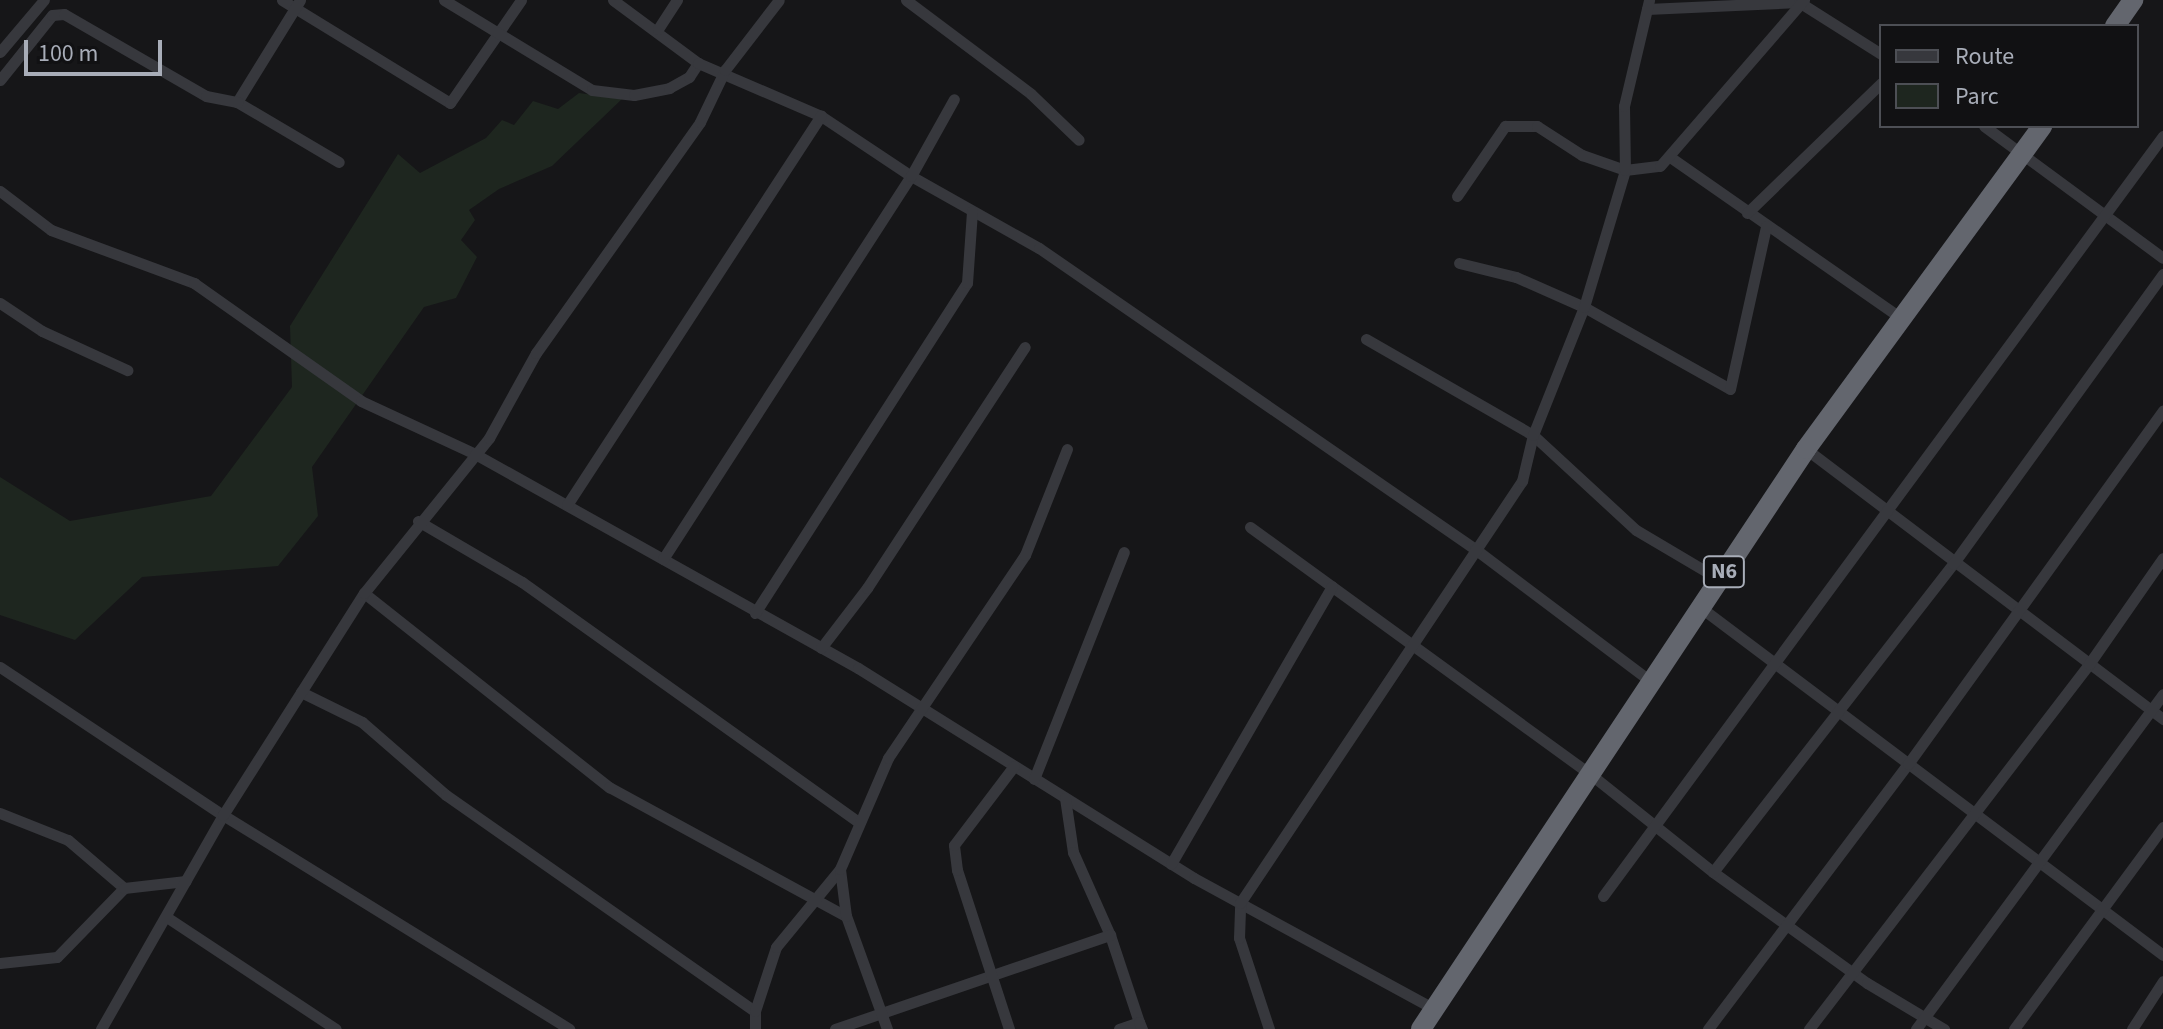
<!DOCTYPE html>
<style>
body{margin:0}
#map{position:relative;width:2163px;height:1029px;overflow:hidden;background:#161618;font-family:"Source Sans 3",sans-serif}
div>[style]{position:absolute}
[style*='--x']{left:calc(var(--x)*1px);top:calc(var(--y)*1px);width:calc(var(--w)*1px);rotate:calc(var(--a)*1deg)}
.green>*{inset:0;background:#1e261f}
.street>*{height:11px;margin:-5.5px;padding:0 5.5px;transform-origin:5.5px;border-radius:5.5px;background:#37383d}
.highway>*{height:20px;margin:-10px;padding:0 10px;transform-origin:10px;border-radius:10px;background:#63666e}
span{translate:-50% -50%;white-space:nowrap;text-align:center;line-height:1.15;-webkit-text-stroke:7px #111113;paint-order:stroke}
.shield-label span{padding:2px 6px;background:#111113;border:2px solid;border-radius:6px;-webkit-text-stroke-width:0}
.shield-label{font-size:22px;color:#a8adb8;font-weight:700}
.legend{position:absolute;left:1879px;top:24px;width:260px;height:104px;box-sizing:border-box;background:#111113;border:2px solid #4d4f55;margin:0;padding:10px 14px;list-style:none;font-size:24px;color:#a8adb8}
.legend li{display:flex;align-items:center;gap:16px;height:40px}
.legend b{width:40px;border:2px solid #4d4f55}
.scale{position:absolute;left:24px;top:40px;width:138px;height:36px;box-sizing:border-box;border:4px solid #a8adb8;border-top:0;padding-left:10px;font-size:24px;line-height:28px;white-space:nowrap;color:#a8adb8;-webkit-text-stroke:6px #111113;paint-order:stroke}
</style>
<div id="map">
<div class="green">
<i style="clip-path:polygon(579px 93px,622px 99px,552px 166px,499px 189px,469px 210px,475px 220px,461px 240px,477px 257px,456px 298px,424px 307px,312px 467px,318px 516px,278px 566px,142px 577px,75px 640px,0 615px,0 477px,70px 521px,211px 496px,292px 387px,290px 326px,398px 154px,420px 173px,486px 138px,502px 120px,514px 125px,533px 101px,558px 109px)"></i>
</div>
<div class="street">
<i style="--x:282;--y:0;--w:197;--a:31.5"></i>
<i style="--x:450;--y:103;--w:125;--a:-55.4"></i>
<i style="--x:300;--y:0;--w:120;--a:121.7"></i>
<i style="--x:237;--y:102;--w:118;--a:30.5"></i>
<i style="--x:444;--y:0;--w:173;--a:31.3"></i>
<i style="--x:592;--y:90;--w:42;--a:6.8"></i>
<i style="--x:634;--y:95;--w:36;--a:-11"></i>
<i style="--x:669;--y:88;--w:23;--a:-29"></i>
<i style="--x:689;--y:77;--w:17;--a:-57"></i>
<i style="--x:613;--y:0;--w:106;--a:36.5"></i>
<i style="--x:698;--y:63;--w:134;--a:23.3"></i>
<i style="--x:821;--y:116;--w:108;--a:33.7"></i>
<i style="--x:911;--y:176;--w:147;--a:29.4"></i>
<i style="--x:1039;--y:248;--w:530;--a:34.62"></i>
<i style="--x:1475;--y:549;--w:218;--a:37"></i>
<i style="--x:906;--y:0;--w:156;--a:36.9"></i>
<i style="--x:1031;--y:94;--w:66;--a:43.8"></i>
<i style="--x:1647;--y:9;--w:152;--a:-2.6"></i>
<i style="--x:1799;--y:2;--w:97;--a:32.4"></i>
<i style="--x:658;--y:29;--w:35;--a:-57"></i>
<i style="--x:0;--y:52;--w:68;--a:-49.8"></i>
<i style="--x:0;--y:80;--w:83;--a:-51.3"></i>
<i style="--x:52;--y:15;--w:12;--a:-5"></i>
<i style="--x:64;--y:14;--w:164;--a:30"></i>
<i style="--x:206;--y:96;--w:32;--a:11"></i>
<i style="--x:1984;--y:126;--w:222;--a:36.4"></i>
<i style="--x:1670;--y:157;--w:282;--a:34.9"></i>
<i style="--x:0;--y:191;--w:64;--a:37.4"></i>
<i style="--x:51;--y:230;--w:153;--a:20.3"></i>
<i style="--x:194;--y:283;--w:204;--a:35.2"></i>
<i style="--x:361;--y:401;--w:126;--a:24.9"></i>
<i style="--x:475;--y:454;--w:439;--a:29.2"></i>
<i style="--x:858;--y:668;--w:396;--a:32"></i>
<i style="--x:1194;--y:878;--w:273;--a:28.6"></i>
<i style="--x:1457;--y:196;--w:85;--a:-55.6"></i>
<i style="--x:1505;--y:126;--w:32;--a:0"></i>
<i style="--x:1537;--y:126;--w:54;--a:32.8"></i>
<i style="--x:1582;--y:155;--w:46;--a:19.2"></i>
<i style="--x:1625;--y:170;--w:35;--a:-7"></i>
<i style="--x:1660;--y:166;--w:220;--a:-49.1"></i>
<i style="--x:1747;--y:213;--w:187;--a:-44.1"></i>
<i style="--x:1459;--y:263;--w:59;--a:13.8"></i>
<i style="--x:1516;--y:277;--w:74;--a:23.8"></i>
<i style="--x:1584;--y:307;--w:167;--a:29.3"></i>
<i style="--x:1730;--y:389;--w:167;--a:-77.5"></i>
<i style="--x:0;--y:303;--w:50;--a:33.7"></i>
<i style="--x:42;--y:331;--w:94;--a:24.6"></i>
<i style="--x:1366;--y:339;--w:193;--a:29.9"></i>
<i style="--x:1533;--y:435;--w:140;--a:42.7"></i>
<i style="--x:1636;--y:530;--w:96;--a:30.6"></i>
<i style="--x:1806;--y:449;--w:448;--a:37.1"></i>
<i style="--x:567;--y:505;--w:465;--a:-56.9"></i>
<i style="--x:418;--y:521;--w:121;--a:30.4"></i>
<i style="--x:522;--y:582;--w:414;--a:35.5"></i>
<i style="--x:1250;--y:527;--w:419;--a:36"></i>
<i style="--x:1589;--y:773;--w:159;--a:38.6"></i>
<i style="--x:1713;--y:872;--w:190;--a:35.8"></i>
<i style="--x:1867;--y:983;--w:90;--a:30.9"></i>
<i style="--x:663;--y:559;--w:456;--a:-57.1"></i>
<i style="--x:911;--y:176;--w:88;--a:-60.8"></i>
<i style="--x:364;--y:593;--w:313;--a:38.4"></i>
<i style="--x:609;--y:787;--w:270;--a:28.6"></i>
<i style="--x:1700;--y:607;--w:579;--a:36.93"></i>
<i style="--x:755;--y:613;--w:392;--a:-57.3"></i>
<i style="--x:967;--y:283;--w:72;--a:-86"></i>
<i style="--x:821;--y:648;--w:76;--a:-52.5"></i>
<i style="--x:867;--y:588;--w:288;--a:-56.8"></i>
<i style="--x:0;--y:667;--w:268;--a:33.6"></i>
<i style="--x:223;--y:815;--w:407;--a:31.7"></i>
<i style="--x:301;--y:692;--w:68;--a:26.2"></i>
<i style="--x:362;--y:722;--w:111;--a:41"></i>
<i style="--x:446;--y:795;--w:377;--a:35"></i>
<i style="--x:1034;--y:779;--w:244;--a:-68.4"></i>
<i style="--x:1065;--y:798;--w:55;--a:81.6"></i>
<i style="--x:1073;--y:852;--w:91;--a:66"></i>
<i style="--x:1110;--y:935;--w:92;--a:71.6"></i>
<i style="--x:0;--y:813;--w:73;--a:21.7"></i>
<i style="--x:68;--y:840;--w:74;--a:40.6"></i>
<i style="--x:1171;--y:864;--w:321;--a:-59.9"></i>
<i style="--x:1713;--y:872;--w:390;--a:-52.1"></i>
<i style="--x:1953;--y:564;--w:358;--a:-54.1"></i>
<i style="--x:1603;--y:896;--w:944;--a:-53.62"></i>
<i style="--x:168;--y:918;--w:201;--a:33.5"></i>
<i style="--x:0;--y:963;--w:57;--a:-6"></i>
<i style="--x:57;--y:957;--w:96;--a:-45.8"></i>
<i style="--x:124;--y:888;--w:62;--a:-6.4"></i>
<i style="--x:101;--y:1029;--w:246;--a:-60.3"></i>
<i style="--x:223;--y:815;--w:263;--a:-57.6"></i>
<i style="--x:364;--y:593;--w:199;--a:-51.1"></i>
<i style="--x:489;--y:438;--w:97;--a:-61.1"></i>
<i style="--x:536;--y:353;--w:283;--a:-54.6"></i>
<i style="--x:700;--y:122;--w:58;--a:-64.3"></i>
<i style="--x:725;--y:70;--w:88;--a:-52.4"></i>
<i style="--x:755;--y:1029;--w:18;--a:-90"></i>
<i style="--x:755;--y:1011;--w:67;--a:-71.8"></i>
<i style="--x:776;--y:947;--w:101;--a:-50.6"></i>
<i style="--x:835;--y:1029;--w:291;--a:-18.9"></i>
<i style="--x:887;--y:1029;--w:120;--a:-109.9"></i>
<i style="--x:846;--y:916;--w:47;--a:-97.3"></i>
<i style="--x:840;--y:869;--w:121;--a:-66.6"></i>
<i style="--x:888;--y:758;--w:245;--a:-56"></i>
<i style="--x:1025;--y:555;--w:114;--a:-68.4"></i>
<i style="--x:1009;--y:1029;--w:167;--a:-108.1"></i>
<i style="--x:957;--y:870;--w:25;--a:-97"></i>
<i style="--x:954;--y:845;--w:99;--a:-52.8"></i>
<i style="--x:1119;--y:1029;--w:21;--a:-19"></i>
<i style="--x:1139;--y:1022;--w:8;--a:67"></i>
<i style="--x:1269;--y:1029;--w:96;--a:-108.2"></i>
<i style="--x:1239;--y:938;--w:35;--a:-88"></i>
<i style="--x:1240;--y:903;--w:508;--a:-56.25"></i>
<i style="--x:1522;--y:481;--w:47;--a:-76.6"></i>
<i style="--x:1533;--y:435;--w:138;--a:-68.3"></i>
<i style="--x:1584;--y:307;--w:143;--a:-73.3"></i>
<i style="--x:1625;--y:170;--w:64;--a:-90.9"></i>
<i style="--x:1624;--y:106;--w:109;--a:-76.7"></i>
<i style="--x:1708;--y:1029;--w:332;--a:-53"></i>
<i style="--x:1908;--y:764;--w:436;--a:-54.2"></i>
<i style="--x:1809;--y:1029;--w:460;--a:-52.5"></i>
<i style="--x:2089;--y:664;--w:129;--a:-55.1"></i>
<i style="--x:1916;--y:1029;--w:416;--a:-53.6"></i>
<i style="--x:2014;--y:1029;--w:251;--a:-53.6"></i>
<i style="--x:2132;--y:1029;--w:57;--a:-57.1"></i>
</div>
<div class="highway">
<i style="--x:2115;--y:26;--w:32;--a:-55"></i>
<i style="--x:1421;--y:1029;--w:696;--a:-56.42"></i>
<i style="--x:1806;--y:449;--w:400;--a:-53.8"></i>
</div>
<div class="shield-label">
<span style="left:1724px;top:572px">N6</span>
</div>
<ul class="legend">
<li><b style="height:10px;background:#37383d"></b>Route</li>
<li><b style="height:22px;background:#1e261f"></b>Parc</li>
</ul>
<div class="scale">100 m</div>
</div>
